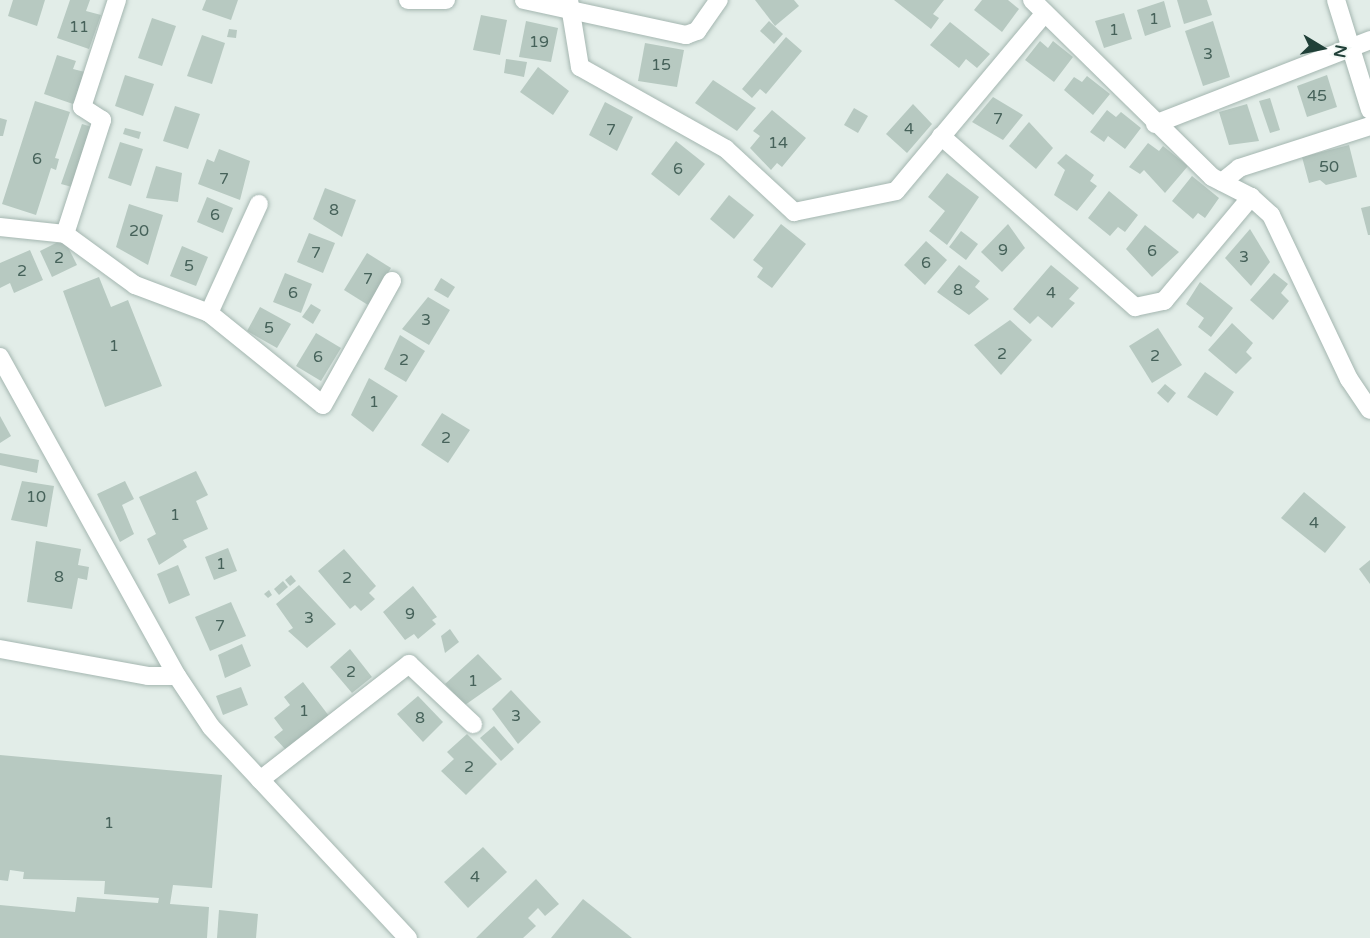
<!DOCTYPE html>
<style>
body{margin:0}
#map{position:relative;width:1370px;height:938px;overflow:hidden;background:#e2ede8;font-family:"Varela Round",sans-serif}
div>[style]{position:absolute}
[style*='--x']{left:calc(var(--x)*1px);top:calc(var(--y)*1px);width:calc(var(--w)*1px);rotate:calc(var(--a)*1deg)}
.building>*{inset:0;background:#b7c9c1}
.roads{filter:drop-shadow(0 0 2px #a4b6b0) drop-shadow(0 0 2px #a4b6b0)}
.minor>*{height:18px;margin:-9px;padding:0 9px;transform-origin:9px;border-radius:9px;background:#fff}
span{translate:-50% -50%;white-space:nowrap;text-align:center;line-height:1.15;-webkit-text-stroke:6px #f3f9f6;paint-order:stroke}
.number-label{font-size:16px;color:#46625a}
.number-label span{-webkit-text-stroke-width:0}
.north{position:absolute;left:1292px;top:18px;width:60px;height:60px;-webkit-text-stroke:4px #f3f9f6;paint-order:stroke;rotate:100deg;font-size:16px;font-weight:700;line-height:24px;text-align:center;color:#204038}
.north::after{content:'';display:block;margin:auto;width:21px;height:27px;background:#204038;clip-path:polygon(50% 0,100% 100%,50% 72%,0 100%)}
</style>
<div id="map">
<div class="building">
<i style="clip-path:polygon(13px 0,45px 0,37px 26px,8px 16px)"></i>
<i style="clip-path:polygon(70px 0,90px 0,86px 11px,101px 15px,89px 49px,57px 38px)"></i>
<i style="clip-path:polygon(206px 0,238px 0,231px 20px,202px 10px)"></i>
<i style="clip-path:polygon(755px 0,794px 0,799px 6px,775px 26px)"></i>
<i style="clip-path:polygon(894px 0,944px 0,933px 14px,939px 18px,931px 29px)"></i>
<i style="clip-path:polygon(982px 0,1008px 0,1019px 9px,1002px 32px,974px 10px)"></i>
<i style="clip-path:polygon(1177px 0,1207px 0,1212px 15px,1184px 24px)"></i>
<i style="clip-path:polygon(1164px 1px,1171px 27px,1145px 36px,1137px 10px)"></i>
<i style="clip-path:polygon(1124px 13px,1132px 39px,1104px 48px,1095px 21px)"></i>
<i style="clip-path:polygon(481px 15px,507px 20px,500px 55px,473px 50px)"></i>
<i style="clip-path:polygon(152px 18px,176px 26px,162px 66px,138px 58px)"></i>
<i style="clip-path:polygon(526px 21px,558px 28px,551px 62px,519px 57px)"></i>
<i style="clip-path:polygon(769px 21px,783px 34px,774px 44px,760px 31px)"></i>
<i style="clip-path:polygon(1213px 21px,1230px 77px,1203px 86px,1185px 31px)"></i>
<i style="clip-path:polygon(950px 22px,990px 54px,977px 68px,966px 59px,959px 68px,930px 45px)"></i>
<i style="clip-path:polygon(229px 29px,237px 30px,236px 38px,227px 37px)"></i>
<i style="clip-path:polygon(202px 35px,225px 43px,212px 84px,187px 76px)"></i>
<i style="clip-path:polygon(786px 37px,802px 51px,766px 94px,760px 89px,752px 98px,742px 89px)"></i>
<i style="clip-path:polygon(1040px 41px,1048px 48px,1053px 41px,1073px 57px,1054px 82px,1025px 60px)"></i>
<i style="clip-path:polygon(645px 43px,684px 50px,677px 87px,638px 81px)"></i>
<i style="clip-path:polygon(57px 55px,76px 61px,73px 69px,85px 72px,73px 104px,44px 94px)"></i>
<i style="clip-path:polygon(506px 59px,527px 62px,524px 77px,504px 73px)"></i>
<i style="clip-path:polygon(538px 67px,569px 91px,553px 115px,520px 92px)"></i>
<i style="clip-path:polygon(125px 75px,154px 84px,143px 116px,115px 106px)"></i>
<i style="clip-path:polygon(1327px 75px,1337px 107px,1307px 117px,1297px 86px)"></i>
<i style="clip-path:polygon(1087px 76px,1110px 94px,1093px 115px,1064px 90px,1074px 77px,1082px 82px)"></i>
<i style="clip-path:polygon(713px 80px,756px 108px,737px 131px,695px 103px)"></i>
<i style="clip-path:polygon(993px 97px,1023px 115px,1003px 140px,972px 122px)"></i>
<i style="clip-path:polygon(1270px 98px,1280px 130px,1270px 133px,1259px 101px)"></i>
<i style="clip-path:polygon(35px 101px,70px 112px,55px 158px,59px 159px,56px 170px,51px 168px,36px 215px,2px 204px)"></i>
<i style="clip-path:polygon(605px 102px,633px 117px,617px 151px,589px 135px)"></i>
<i style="clip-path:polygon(913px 104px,932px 124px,907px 153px,886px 134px)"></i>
<i style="clip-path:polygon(1247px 104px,1259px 141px,1229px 145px,1219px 112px)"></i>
<i style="clip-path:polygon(175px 106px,200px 114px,188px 149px,163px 141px)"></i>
<i style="clip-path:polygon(854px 108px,868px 116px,858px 133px,844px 125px)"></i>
<i style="clip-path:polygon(772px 110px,806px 138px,782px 167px,777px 163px,771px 170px,750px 148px,760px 136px,753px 131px)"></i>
<i style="clip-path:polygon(1107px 110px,1116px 117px,1121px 112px,1141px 128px,1125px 149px,1108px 136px,1104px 142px,1090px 132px)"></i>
<i style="clip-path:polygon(0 118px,7px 120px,3px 136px,0 136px)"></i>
<i style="clip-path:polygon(1029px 122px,1053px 148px,1036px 169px,1009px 146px)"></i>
<i style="clip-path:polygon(82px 124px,92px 127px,72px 187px,61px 184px)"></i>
<i style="clip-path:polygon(125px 128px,141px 132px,139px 139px,123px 134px)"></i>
<i style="clip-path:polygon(676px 141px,705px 164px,679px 196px,651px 174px)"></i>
<i style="clip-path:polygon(120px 142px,143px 149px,131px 186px,108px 178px)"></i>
<i style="clip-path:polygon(1148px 143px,1159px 151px,1163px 146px,1188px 166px,1165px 193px,1144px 170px,1140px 174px,1129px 167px)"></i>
<i style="clip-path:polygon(1349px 145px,1357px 177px,1326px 185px,1320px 180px,1309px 183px,1302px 157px)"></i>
<i style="clip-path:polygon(219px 149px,250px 161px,240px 200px,198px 184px,207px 159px,214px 162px)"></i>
<i style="clip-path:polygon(1066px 154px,1094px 175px,1090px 181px,1097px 186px,1077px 211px,1054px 195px,1065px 170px,1057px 163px)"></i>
<i style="clip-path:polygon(156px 166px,182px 173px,178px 202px,146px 198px)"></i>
<i style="clip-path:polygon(947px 173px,979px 197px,947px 245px,929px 231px,945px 211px,928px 197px)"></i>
<i style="clip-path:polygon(1192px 176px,1219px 198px,1205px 218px,1198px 213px,1193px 219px,1172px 201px)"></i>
<i style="clip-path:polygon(325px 188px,356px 200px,342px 237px,313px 219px)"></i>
<i style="clip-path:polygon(1109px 191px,1138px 215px,1125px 232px,1118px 227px,1110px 236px,1088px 218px)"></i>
<i style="clip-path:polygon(729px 195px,754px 215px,734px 239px,710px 219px)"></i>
<i style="clip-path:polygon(207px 197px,233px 208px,223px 233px,197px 222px)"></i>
<i style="clip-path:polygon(129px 204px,163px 215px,148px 265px,116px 247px)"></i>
<i style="clip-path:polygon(1370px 206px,1370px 235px,1368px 235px,1361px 208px)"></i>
<i style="clip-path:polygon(781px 224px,806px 244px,772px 288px,757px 277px,763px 268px,753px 260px)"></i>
<i style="clip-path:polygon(1008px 224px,1025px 248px,1002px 272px,981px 252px)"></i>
<i style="clip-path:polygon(1145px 225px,1179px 252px,1152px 277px,1126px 249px)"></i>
<i style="clip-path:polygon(1250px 229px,1270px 262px,1251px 286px,1225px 258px)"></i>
<i style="clip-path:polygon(961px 231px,978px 244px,966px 260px,949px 247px)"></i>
<i style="clip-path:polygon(309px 233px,335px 243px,323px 273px,297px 262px)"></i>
<i style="clip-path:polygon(64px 239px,77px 265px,52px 277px,40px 251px)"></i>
<i style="clip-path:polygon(926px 241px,947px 260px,925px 285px,904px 265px)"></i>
<i style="clip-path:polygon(182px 246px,208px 257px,196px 286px,170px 276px)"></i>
<i style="clip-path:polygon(30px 250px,43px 280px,14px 293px,10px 283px,0 288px,0 263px)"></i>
<i style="clip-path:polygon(367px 253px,391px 268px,368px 305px,344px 290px)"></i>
<i style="clip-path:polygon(959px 265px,980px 281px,975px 287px,989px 299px,969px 315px,937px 292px)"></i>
<i style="clip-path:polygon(1051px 265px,1079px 288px,1069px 299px,1075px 303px,1052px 328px,1038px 316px,1030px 324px,1013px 309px)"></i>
<i style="clip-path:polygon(285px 273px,312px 284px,301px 313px,273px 302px)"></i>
<i style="clip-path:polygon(1274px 273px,1288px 284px,1281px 293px,1289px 301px,1273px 320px,1250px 300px)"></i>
<i style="clip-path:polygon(99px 277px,111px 307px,128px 300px,162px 386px,105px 407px,63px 291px)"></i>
<i style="clip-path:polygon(441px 278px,455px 287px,448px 298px,434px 290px)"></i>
<i style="clip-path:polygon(1200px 282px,1233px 308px,1211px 337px,1198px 327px,1204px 318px,1186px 304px)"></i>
<i style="clip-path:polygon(428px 297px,450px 310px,429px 345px,402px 329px)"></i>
<i style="clip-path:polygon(311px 304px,321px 310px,313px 324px,302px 317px)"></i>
<i style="clip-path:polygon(260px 307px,291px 324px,277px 348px,247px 331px)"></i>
<i style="clip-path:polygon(1010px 320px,1032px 340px,1001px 375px,974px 345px)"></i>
<i style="clip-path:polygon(1232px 323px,1253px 343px,1246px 352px,1252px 358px,1236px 374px,1208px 350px)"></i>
<i style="clip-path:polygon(1158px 328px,1182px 365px,1152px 383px,1129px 346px)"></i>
<i style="clip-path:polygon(316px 333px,341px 348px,321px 381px,296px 366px)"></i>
<i style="clip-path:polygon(400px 335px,425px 351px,406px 382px,384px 369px)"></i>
<i style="clip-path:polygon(1205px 372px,1234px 392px,1217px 416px,1187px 397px)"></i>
<i style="clip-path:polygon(369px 378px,398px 396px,373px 432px,351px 415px)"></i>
<i style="clip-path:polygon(1165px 384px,1176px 393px,1168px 403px,1157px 393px)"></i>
<i style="clip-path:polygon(442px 413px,470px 430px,448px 463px,421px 445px)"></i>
<i style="clip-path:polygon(0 416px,11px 436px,0 443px)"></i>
<i style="clip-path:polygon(0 453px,39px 460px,37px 473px,0 465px)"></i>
<i style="clip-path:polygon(196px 471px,208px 495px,196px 501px,208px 529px,183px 540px,187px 547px,159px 565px,147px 539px,156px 534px,139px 497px)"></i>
<i style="clip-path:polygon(22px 481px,54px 486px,47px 527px,11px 520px)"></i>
<i style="clip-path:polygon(125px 481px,134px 499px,122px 505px,134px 534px,120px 542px,97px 494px)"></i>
<i style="clip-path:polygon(1304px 492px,1346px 527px,1325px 553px,1281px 518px)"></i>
<i style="clip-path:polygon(36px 541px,81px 549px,78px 565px,89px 567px,87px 580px,78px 578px,72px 609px,27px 602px)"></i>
<i style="clip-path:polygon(228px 548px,237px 571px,214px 580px,205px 557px)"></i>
<i style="clip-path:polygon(344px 549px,376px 586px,369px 593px,375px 599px,361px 611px,355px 605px,350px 609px,318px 571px)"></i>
<i style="clip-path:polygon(1370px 560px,1370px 584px,1359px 569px)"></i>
<i style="clip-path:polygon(178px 565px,190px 595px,169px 604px,157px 574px)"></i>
<i style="clip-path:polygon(291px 575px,296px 581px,290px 586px,285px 580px)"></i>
<i style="clip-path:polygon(283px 581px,288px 587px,279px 595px,274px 589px)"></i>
<i style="clip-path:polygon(299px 585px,336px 624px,307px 648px,288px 631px,293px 628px,276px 604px)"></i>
<i style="clip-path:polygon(413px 586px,437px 617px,432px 620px,436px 624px,418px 639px,414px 634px,405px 640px,383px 612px)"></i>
<i style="clip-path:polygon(269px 590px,272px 595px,268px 598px,264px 594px)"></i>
<i style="clip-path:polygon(231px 602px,246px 636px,210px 651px,195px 617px)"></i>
<i style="clip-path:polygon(450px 629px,459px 642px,445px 653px,441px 636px)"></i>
<i style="clip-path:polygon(242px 644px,251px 666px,225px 678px,218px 655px)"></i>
<i style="clip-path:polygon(350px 649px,372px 677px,352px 693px,330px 667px)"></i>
<i style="clip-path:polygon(478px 654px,502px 679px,465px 705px,445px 684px)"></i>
<i style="clip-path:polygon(303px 682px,329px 716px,286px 750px,274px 737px,283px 730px,274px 718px,290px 705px,284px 697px)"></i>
<i style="clip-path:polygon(241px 687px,248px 705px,223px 715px,216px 696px)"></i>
<i style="clip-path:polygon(511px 690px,541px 722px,518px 744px,492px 709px)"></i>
<i style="clip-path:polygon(418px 696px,443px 722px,423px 742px,397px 714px)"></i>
<i style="clip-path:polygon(494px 726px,514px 749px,501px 761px,480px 738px)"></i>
<i style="clip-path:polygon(467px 734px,497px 764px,466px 795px,441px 771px,454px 759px,447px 752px)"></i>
<i style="clip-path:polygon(0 755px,222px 775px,212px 888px,173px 885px,170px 904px,209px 907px,207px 938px,0 938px,0 905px,75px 912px,77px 897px,158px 903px,159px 898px,104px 894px,105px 881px,23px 879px,24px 872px,10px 870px,8px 881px,0 880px)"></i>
<i style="clip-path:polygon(483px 847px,507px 872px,468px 908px,444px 882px)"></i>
<i style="clip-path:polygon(536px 879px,559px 904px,545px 916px,538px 908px,528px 918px,536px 926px,523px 938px,476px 938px)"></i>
<i style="clip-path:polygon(583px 899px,632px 938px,551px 938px)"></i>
<i style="clip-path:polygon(219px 910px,258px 914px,256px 938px,217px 938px)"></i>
</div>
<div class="roads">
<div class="minor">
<i style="--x:408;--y:0;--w:38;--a:0"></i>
<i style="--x:524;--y:0;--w:166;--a:12.2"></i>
<i style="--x:686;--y:35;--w:12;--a:-20"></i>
<i style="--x:697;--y:31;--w:38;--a:-55"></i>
<i style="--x:569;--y:0;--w:68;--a:80.7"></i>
<i style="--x:580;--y:67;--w:167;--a:29.3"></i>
<i style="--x:726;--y:149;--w:93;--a:42.8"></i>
<i style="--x:794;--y:212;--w:104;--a:-11.6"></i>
<i style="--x:896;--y:191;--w:232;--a:-50.1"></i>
<i style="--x:1032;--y:0;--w:252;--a:44.5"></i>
<i style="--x:1212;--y:177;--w:44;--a:27.1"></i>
<i style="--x:1251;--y:197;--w:27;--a:42"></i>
<i style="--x:1271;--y:215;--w:182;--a:64.6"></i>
<i style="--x:1349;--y:379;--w:37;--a:56"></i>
<i style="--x:1336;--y:0;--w:115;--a:72.8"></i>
<i style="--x:1155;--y:124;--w:231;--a:-21.3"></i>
<i style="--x:941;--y:136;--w:259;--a:41.4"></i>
<i style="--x:1135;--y:307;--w:30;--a:-12"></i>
<i style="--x:1164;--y:301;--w:136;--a:-50.1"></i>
<i style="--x:1222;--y:182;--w:22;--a:-39"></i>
<i style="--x:1239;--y:168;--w:138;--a:-17.8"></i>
<i style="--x:0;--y:227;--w:65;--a:6.1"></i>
<i style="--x:65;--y:234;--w:120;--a:-72"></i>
<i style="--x:102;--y:120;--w:24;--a:-147"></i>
<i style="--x:82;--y:107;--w:113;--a:-71.9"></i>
<i style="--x:65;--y:234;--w:87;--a:36.1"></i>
<i style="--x:135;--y:285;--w:79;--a:20.7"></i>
<i style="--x:209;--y:313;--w:146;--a:38.9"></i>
<i style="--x:323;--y:405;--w:142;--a:-60.9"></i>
<i style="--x:209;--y:313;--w:120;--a:-65.4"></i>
<i style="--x:0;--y:357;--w:365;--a:61"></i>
<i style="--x:177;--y:676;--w:61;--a:56.3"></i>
<i style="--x:211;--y:727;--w:289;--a:47"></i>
<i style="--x:0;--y:649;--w:150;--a:10.3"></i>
<i style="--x:148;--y:676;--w:29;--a:0"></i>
<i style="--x:260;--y:780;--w:189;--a:-37.9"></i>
<i style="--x:409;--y:664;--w:88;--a:43.2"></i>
</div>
</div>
<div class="number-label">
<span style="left:1154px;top:19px">1</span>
<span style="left:79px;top:27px">11</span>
<span style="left:1114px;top:30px">1</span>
<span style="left:539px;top:42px">19</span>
<span style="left:1208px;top:54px">3</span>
<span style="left:661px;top:65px">15</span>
<span style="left:1317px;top:96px">45</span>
<span style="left:998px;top:119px">7</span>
<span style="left:909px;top:129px">4</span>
<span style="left:611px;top:130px">7</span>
<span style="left:778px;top:143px">14</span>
<span style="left:37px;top:159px">6</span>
<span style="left:1329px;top:167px">50</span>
<span style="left:678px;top:169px">6</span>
<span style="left:224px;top:179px">7</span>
<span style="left:334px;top:210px">8</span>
<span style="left:215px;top:215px">6</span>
<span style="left:139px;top:231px">20</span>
<span style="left:1003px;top:250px">9</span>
<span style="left:1152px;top:251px">6</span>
<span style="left:316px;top:253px">7</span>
<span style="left:1244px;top:257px">3</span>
<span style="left:59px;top:258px">2</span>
<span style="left:926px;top:263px">6</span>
<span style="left:189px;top:266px">5</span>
<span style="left:22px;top:271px">2</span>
<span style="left:368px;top:279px">7</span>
<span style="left:958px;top:290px">8</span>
<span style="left:293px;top:293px">6</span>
<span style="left:1051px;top:293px">4</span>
<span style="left:426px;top:320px">3</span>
<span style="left:269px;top:328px">5</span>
<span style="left:114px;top:346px">1</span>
<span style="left:1002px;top:354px">2</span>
<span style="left:1155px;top:356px">2</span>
<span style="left:318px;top:357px">6</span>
<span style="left:404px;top:360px">2</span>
<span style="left:374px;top:402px">1</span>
<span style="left:446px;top:438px">2</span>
<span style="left:36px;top:497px">10</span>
<span style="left:175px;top:515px">1</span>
<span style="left:1314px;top:523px">4</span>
<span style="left:221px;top:564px">1</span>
<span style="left:59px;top:577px">8</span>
<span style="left:347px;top:578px">2</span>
<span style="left:410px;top:614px">9</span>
<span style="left:309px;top:618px">3</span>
<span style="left:220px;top:626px">7</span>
<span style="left:351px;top:672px">2</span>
<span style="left:473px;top:681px">1</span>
<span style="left:304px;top:711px">1</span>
<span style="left:516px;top:716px">3</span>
<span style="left:420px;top:718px">8</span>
<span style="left:469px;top:767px">2</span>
<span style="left:109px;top:823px">1</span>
<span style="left:475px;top:877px">4</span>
</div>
<div class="north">N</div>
</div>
